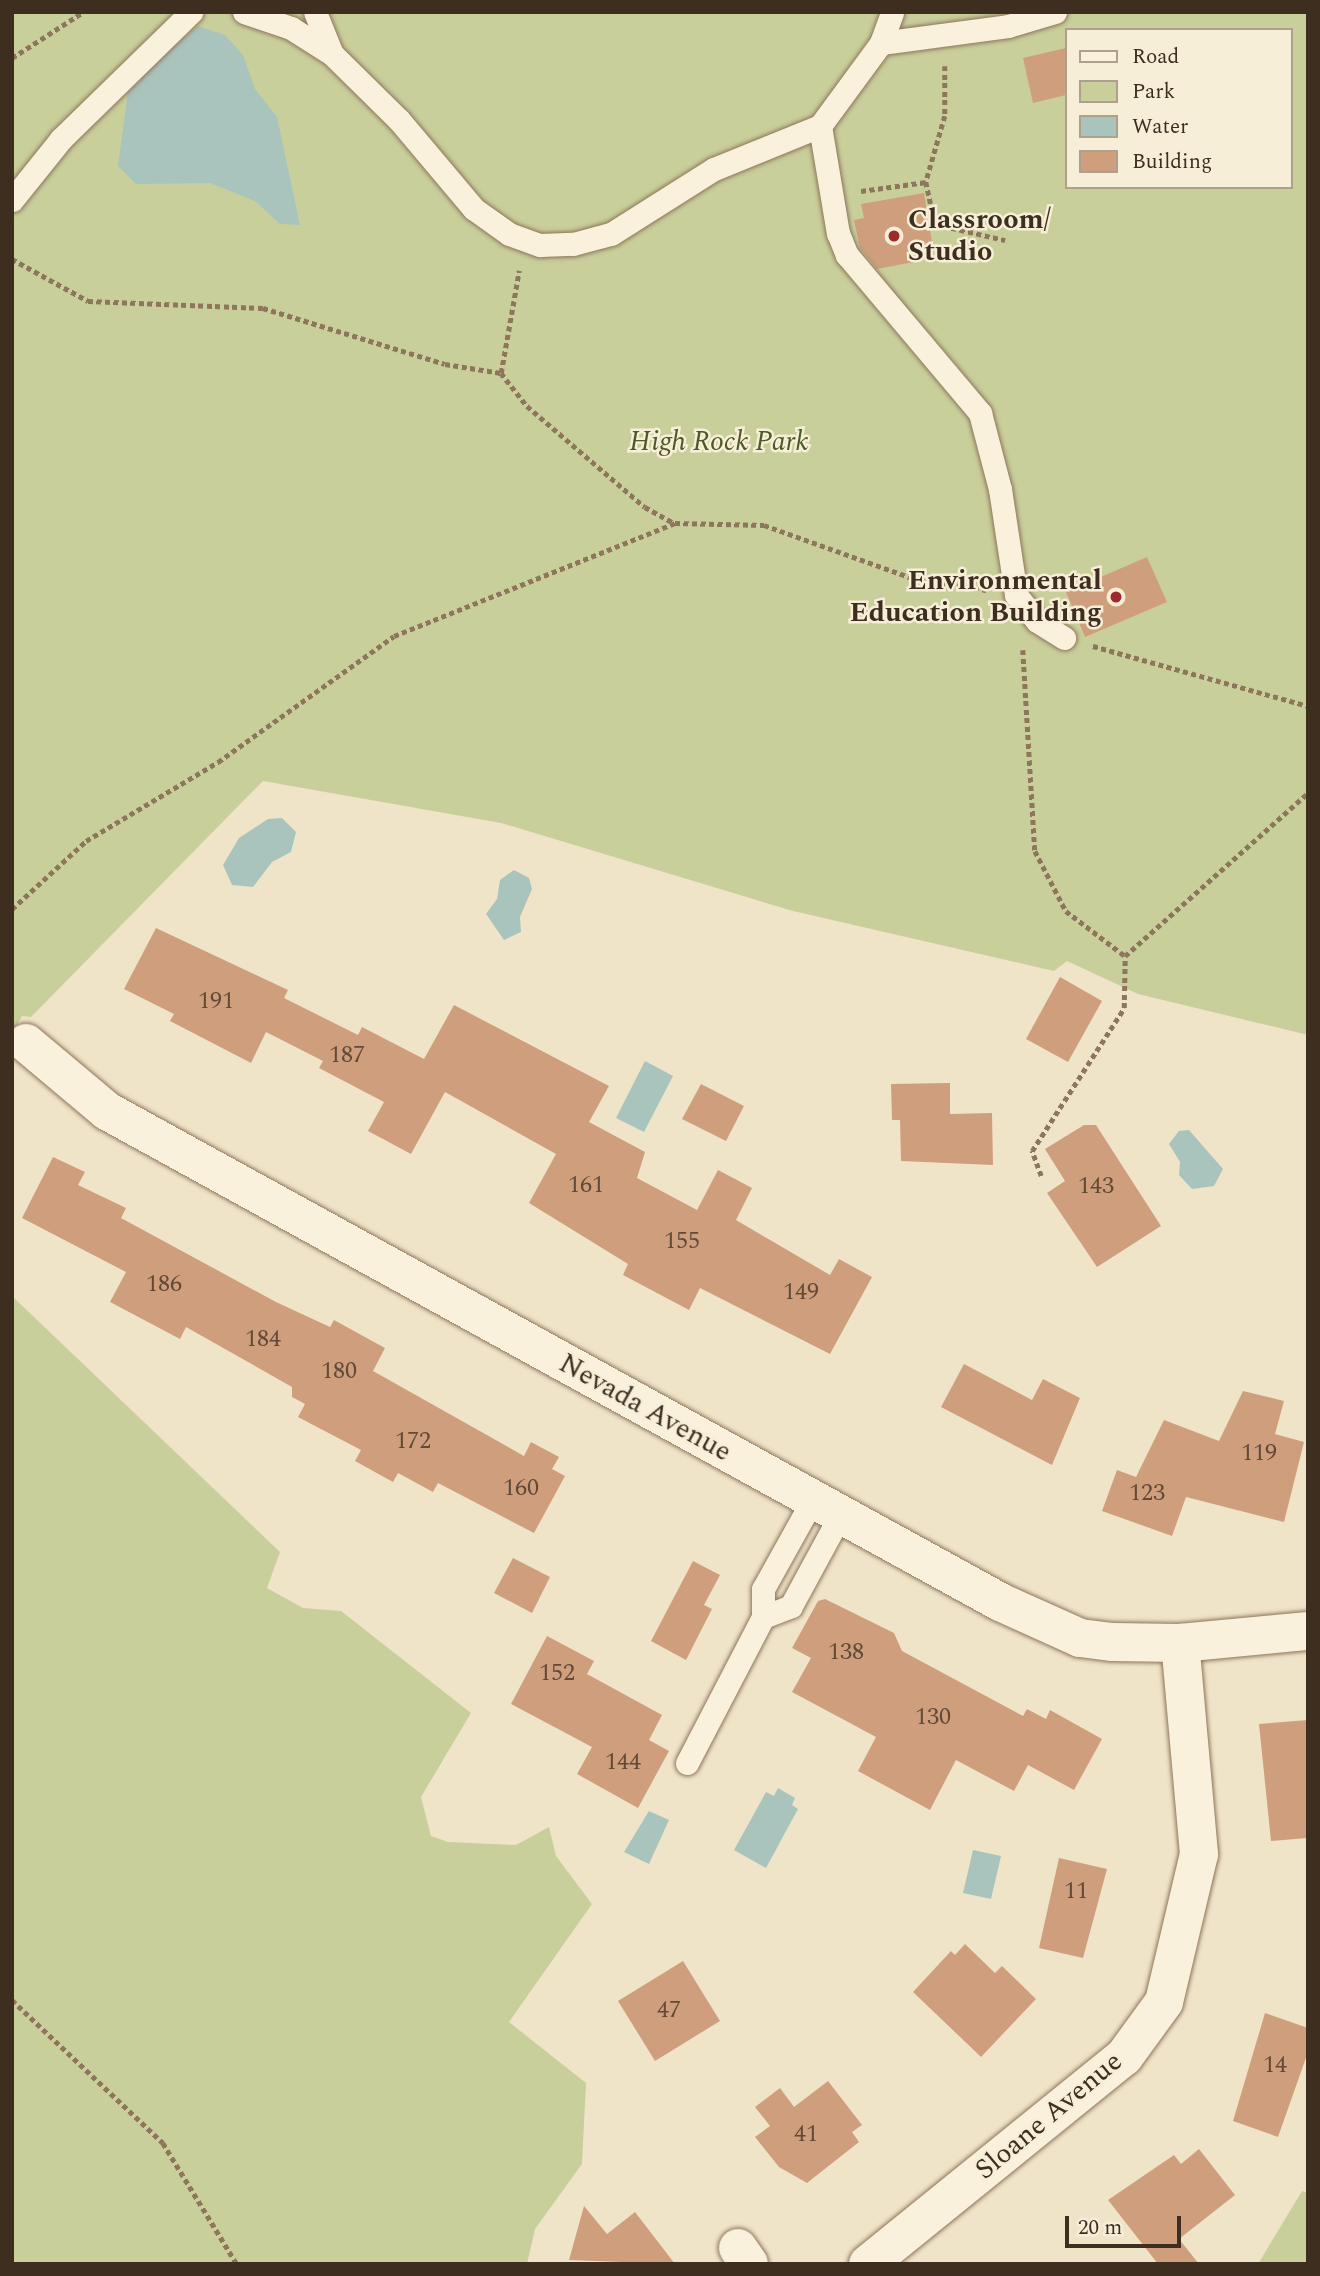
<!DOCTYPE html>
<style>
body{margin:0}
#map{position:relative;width:1320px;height:2276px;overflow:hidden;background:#f0e4c8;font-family:Spectral,serif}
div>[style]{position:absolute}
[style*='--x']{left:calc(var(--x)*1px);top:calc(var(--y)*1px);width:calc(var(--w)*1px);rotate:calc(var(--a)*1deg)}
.green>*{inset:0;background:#c9cf9b}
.water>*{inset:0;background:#a9c4bc}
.building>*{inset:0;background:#cf9f7d}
.path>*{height:4.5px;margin-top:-2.25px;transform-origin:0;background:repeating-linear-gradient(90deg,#8d765c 0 5px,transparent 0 8.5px)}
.roads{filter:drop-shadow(0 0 2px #8d765c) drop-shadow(0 0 2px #8d765c)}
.lane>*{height:23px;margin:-11.5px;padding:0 11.5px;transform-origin:11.5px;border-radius:11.5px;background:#faf1dc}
.street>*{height:38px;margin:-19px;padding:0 19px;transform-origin:19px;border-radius:19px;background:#faf1dc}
.dots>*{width:19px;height:19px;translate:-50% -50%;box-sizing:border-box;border:4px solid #f7eed8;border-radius:50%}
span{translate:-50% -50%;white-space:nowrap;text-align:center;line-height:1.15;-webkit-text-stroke:5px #f7eed8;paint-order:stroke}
.number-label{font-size:24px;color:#624a37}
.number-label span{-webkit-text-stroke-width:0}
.poi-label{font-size:28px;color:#3d2e20;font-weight:700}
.left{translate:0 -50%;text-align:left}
.right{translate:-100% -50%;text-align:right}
.park-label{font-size:28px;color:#4d5a26;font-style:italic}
.street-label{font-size:28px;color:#3d2e20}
.frame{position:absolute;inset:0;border:14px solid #3d2e20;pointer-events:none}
.legend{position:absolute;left:1065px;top:28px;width:228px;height:161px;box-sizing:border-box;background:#f7eed8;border:2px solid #ada18e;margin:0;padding:9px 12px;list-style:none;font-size:21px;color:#3d2e20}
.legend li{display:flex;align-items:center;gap:14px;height:35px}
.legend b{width:35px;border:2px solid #ada18e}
.scale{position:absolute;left:1065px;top:2216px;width:116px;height:32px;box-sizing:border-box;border:4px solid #3d2e20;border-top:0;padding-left:9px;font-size:21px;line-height:24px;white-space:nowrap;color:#3d2e20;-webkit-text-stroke:5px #f7eed8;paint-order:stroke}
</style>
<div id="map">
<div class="green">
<i style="clip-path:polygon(evenodd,12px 12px,1308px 12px,1308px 1035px,1138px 994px,1067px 961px,1054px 971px,793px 911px,501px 823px,263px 781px,31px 1017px,22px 1016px,12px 1033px,12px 12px,1066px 30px,1290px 30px,1290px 187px,1066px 187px,1066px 30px)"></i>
<i style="clip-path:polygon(12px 1296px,280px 1552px,267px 1588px,303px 1608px,341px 1611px,471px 1713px,421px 1797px,431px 1836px,448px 1842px,516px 1845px,549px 1827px,556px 1856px,592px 1904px,509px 2022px,586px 2083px,582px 2164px,535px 2229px,527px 2264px,12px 2264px)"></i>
<i style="clip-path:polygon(1302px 2191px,1308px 2193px,1308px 2264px,1258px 2264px)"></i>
</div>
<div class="water">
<i style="clip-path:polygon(198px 26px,225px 35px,243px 55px,255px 89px,277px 117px,300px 225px,280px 224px,255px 201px,210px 183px,136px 184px,118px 166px,129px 84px)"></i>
<i style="clip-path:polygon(282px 818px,296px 832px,291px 852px,272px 862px,253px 887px,232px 885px,223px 865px,239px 838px,268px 819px)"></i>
<i style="clip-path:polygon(514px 870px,529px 878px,532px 889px,520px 917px,521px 932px,504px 940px,486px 914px,497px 899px,500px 880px)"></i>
<i style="clip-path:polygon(645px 1061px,673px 1076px,644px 1132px,616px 1118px)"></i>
<i style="clip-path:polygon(1189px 1130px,1223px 1169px,1214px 1186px,1192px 1189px,1179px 1175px,1180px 1162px,1169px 1144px,1179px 1131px)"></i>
<i style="clip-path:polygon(778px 1788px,795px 1798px,792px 1805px,798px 1809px,766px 1868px,734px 1850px,766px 1792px,774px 1796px)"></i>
<i style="clip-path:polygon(649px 1811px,669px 1820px,649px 1864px,624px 1852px)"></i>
<i style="clip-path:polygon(973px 1850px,1001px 1856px,991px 1899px,963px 1893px)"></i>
</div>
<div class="building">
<i style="clip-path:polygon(1066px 48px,1066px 95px,1033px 103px,1023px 58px)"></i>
<i style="clip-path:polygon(924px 193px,932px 242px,910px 246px,914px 262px,877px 269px,860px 248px,854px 220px,864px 218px,861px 204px)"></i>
<i style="clip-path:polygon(1147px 557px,1167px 602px,1085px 637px,1066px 592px)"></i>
<i style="clip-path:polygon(156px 928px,288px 990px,284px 998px,358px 1035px,362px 1027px,424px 1059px,454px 1005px,609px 1086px,589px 1122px,645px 1152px,637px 1178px,697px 1210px,718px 1170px,752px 1188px,736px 1220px,830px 1275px,839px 1259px,872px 1277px,830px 1354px,700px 1288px,689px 1310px,623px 1275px,628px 1264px,529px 1203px,556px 1154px,445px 1092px,411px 1154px,368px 1131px,384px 1102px,319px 1068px,323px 1061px,266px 1032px,251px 1063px,170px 1021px,174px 1014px,124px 989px)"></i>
<i style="clip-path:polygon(1060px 977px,1102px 1001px,1068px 1062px,1026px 1039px)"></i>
<i style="clip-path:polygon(950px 1083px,950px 1114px,992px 1113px,993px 1165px,901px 1161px,900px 1120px,892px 1120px,891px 1084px)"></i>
<i style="clip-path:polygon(701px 1084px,744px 1106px,726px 1141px,682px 1119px)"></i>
<i style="clip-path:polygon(1084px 1125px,1096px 1125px,1161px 1226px,1097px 1267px,1047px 1193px,1065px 1181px,1045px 1149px)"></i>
<i style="clip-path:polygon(53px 1157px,85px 1172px,78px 1185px,126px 1208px,121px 1218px,276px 1302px,330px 1327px,334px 1320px,385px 1348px,373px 1371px,524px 1456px,531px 1442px,559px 1457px,552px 1469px,565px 1476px,534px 1533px,438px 1483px,433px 1492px,398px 1473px,393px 1482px,355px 1461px,361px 1450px,298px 1417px,305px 1404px,292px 1397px,292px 1387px,186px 1327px,180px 1339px,110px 1302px,126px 1272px,22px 1218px)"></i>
<i style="clip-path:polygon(964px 1364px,1032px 1400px,1043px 1379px,1080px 1398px,1052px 1465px,941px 1407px)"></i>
<i style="clip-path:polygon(1243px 1391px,1284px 1401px,1275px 1434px,1304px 1442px,1284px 1522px,1186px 1497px,1172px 1536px,1102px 1511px,1117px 1470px,1136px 1477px,1164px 1420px,1219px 1441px)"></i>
<i style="clip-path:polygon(513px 1558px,550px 1577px,532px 1613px,494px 1593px)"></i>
<i style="clip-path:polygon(693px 1561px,720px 1575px,704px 1605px,712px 1609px,686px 1660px,651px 1641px)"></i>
<i style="clip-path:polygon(825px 1599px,894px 1633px,902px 1651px,1023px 1716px,1027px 1709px,1046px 1719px,1050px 1710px,1102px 1739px,1074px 1790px,1028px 1765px,1014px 1791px,956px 1760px,930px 1810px,858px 1771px,876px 1737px,792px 1692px,811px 1658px,792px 1648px,818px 1601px)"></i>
<i style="clip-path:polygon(547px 1636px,594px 1661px,587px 1674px,662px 1715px,649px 1740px,669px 1751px,638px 1808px,577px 1774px,592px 1747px,511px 1704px)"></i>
<i style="clip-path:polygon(1308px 1720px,1308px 1838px,1271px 1841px,1259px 1724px)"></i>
<i style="clip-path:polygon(1059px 1858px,1107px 1869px,1083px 1958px,1039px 1948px)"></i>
<i style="clip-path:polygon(965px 1944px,995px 1973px,1002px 1966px,1036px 1999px,981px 2057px,913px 1992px,951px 1951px,955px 1955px)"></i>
<i style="clip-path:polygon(683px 1961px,720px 2021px,655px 2061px,618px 2001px)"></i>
<i style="clip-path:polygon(1265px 2013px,1308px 2028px,1308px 2052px,1278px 2137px,1233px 2121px)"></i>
<i style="clip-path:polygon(828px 2081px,862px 2125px,852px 2132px,859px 2142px,807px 2183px,779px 2167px,755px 2137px,770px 2126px,755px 2107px,780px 2088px,794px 2107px)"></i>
<i style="clip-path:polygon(1199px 2149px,1235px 2195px,1179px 2239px,1199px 2264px,1158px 2264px,1108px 2200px,1174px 2155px,1181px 2164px)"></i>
<i style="clip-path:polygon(584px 2206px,607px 2234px,635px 2212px,675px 2264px,569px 2260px)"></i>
</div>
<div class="path">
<i style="--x:12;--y:58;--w:85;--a:-32.9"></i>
<i style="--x:945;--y:66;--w:50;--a:90"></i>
<i style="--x:945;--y:116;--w:69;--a:106.1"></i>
<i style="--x:926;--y:182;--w:43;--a:77.9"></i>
<i style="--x:935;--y:224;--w:72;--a:12.9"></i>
<i style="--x:861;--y:191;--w:66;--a:-7.9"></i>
<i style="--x:12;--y:259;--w:87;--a:28.9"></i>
<i style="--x:88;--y:301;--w:175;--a:2.3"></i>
<i style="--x:263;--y:308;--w:190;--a:17.1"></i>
<i style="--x:445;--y:364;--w:57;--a:9.1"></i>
<i style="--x:501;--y:373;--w:42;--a:51.8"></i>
<i style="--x:527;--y:406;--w:155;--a:40.6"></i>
<i style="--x:645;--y:507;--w:33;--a:29"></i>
<i style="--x:501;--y:373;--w:104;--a:-80"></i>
<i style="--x:1093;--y:646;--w:223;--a:15.6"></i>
<i style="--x:1023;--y:650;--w:201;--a:86.6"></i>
<i style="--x:1035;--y:851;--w:68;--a:62.7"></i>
<i style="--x:1066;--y:911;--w:74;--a:37.3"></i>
<i style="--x:1125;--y:956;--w:245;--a:-41.7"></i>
<i style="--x:12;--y:909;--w:100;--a:-42.6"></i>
<i style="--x:86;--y:841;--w:154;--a:-30.9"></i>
<i style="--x:218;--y:762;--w:216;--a:-35.6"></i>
<i style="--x:394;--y:636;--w:303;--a:-21.9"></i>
<i style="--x:675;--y:523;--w:89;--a:1.3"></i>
<i style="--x:764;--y:525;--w:160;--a:19.7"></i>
<i style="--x:915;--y:579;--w:72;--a:8.8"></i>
<i style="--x:1041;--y:1176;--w:27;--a:-110"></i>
<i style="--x:1032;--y:1151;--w:170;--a:-57.2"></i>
<i style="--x:1124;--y:1008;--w:52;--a:-88.9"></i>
<i style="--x:12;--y:2000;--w:208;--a:43.4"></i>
<i style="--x:163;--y:2143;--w:142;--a:58.6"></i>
</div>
<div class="roads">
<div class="lane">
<i style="--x:244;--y:12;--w:50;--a:18.8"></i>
<i style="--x:291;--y:28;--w:49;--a:32.4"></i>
<i style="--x:332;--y:54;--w:94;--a:44.6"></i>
<i style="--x:399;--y:120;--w:116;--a:49.9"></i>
<i style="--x:474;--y:209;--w:43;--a:35.5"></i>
<i style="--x:509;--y:234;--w:33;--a:20"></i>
<i style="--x:540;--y:245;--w:33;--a:-2"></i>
<i style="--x:573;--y:244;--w:39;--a:-15"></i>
<i style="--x:611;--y:234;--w:122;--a:-32.3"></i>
<i style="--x:714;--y:169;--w:114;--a:-22.1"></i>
<i style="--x:820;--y:126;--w:103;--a:-53.7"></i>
<i style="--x:881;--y:43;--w:33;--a:-70"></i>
<i style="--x:315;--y:12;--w:45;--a:68"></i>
<i style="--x:881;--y:43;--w:128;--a:-7.6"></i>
<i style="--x:1008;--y:26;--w:49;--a:-16.6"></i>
<i style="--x:820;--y:126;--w:109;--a:80.5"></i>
<i style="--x:838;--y:233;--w:24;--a:68"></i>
<i style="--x:847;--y:255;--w:207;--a:49.9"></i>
<i style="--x:980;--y:413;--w:79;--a:75.3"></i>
<i style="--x:1000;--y:489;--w:107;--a:81.4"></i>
<i style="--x:1016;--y:595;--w:33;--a:51"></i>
<i style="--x:1037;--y:621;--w:32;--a:32"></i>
<i style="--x:12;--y:200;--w:78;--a:-51.2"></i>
<i style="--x:61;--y:139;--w:182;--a:-44.3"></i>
<i style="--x:763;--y:1617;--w:28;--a:-90"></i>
<i style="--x:763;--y:1589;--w:103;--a:-60.9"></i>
<i style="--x:687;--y:1763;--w:165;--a:-62.5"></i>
<i style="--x:763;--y:1617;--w:30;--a:-21"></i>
<i style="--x:791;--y:1606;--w:107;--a:-61.5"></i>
</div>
<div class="street">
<i style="--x:26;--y:1043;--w:106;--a:40"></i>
<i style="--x:107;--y:1111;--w:1019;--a:28.8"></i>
<i style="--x:1000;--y:1602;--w:88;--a:24.2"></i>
<i style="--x:1080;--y:1638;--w:33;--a:7"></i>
<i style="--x:1113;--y:1642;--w:67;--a:0.9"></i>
<i style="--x:1180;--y:1643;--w:129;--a:-5.4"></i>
<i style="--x:738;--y:2248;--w:19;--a:55"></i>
<i style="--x:868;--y:2264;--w:329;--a:-39"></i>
<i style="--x:1124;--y:2057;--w:68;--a:-54"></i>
<i style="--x:1164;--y:2002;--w:152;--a:-76.7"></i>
<i style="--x:1199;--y:1854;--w:212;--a:-95.1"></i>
</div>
</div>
<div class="dots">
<i style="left:894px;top:236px;background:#9e2a2b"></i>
<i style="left:1116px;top:597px;background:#9e2a2b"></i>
</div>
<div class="number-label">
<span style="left:216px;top:1002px">191</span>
<span style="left:347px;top:1056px">187</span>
<span style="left:586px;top:1186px">161</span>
<span style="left:1096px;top:1187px">143</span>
<span style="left:682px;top:1242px">155</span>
<span style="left:164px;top:1285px">186</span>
<span style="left:801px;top:1293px">149</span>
<span style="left:263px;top:1340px">184</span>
<span style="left:339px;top:1372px">180</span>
<span style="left:413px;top:1442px">172</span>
<span style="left:1259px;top:1454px">119</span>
<span style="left:521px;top:1489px">160</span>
<span style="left:1147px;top:1494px">123</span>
<span style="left:846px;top:1653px">138</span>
<span style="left:557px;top:1674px">152</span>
<span style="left:933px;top:1718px">130</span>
<span style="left:623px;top:1763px">144</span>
<span style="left:1076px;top:1892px">11</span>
<span style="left:669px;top:2011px">47</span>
<span style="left:1275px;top:2066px">14</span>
<span style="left:806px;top:2135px">41</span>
</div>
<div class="poi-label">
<span class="left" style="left:908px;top:236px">Classroom/<br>Studio</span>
<span class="right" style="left:1102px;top:597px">Environmental<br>Education Building</span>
</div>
<div class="park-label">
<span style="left:719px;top:442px">High Rock Park</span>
</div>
<div class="street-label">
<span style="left:645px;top:1408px;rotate:29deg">Nevada Avenue</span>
<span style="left:1049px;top:2116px;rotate:-40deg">Sloane Avenue</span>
</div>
<div class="frame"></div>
<ul class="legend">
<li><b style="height:9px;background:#faf1dc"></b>Road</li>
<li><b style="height:19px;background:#c9cf9b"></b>Park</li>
<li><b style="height:19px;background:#a9c4bc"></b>Water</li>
<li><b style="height:19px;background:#cf9f7d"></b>Building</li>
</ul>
<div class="scale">20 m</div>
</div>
